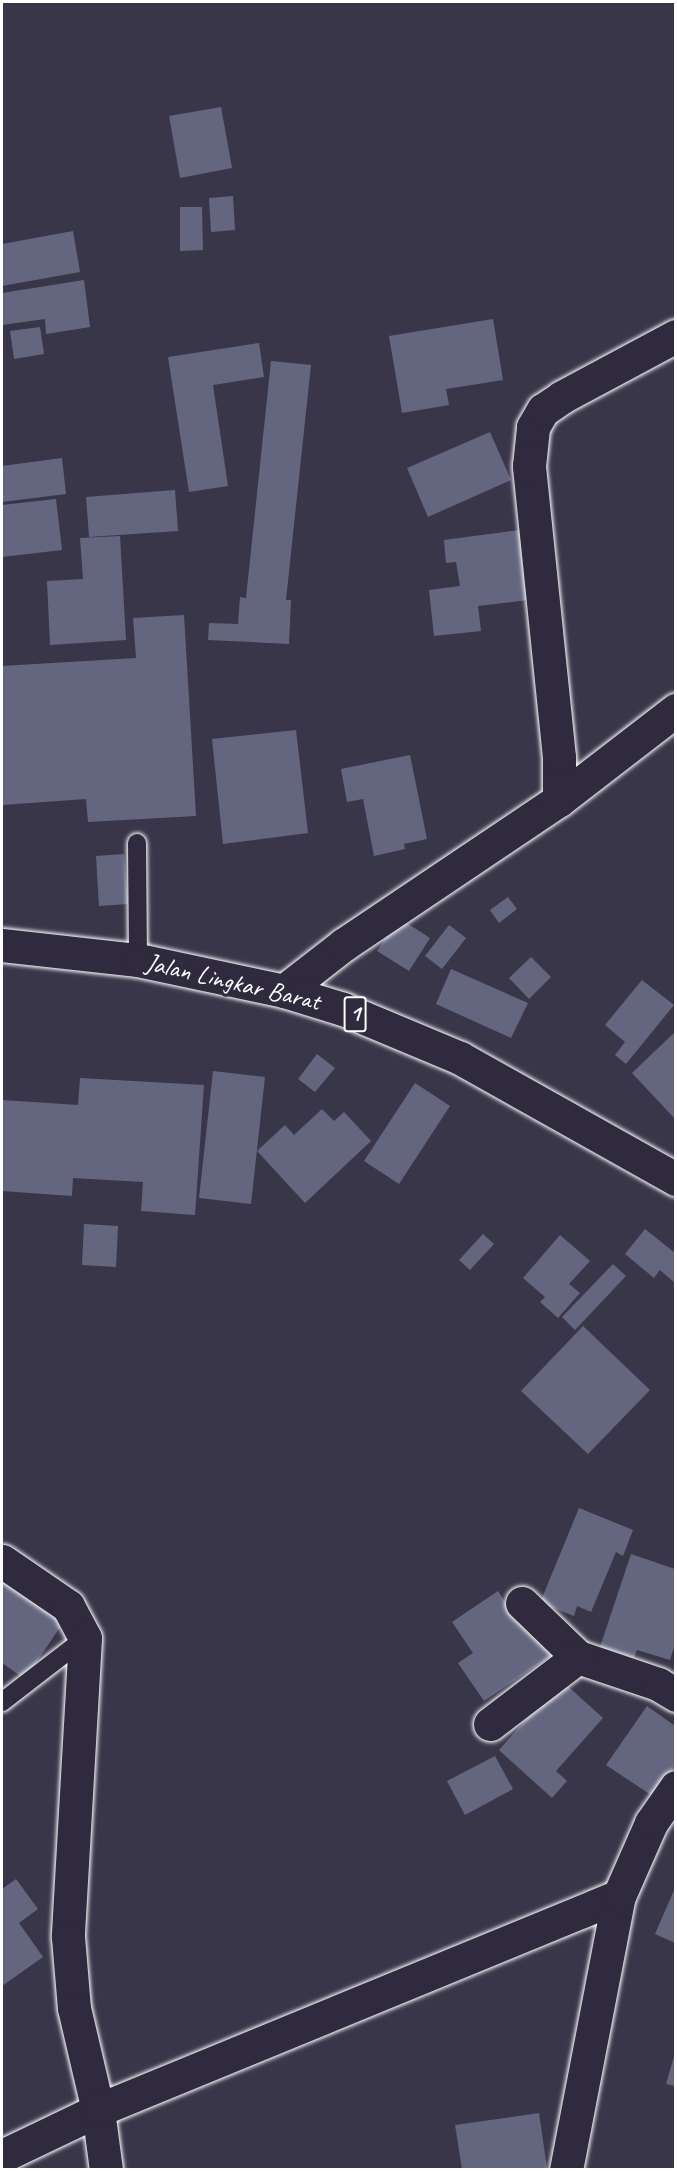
<!DOCTYPE html>
<style>
body{margin:0}
#map{position:relative;width:677px;height:2171px;overflow:hidden;background:#3a364a;font-family:Caveat,sans-serif}
div>[style]{position:absolute}
[style*='--x']{left:calc(var(--x)*1px);top:calc(var(--y)*1px);width:calc(var(--w)*1px);rotate:calc(var(--a)*1deg)}
.building>*{inset:0;background:#646680}
.roads{filter:drop-shadow(0 0 2px #fff) drop-shadow(0 0 2px #fff)}
.lane>*{height:18px;margin:-9px;padding:0 9px;transform-origin:9px;border-radius:9px;background:#2f2a3d}
.street>*{height:33px;margin:-16.5px;padding:0 16.5px;transform-origin:16.5px;border-radius:16.5px;background:#2f2a3d}
.highway>*{height:33px;margin:-16.5px;padding:0 16.5px;transform-origin:16.5px;border-radius:16.5px;background:#2f2a3d}
span{translate:-50% -50%;white-space:nowrap;text-align:center;line-height:1.15;-webkit-text-stroke:6px #2f2a3d;paint-order:stroke}
.shield-label span{padding:2px 4px;background:#2f2a3d;border:2px solid;border-radius:4px;-webkit-text-stroke-width:0}
.shield-label{font-size:24px;color:#fff;font-weight:700}
.street-label{font-size:26px;color:#fff}
.frame{position:absolute;inset:0;border:3px solid #fff;pointer-events:none}
</style>
<div id="map">
<div class="building">
<i style="clip-path:polygon(221px 107px,232px 168px,180px 178px,169px 116px)"></i>
<i style="clip-path:polygon(233px 196px,235px 230px,211px 232px,209px 198px)"></i>
<i style="clip-path:polygon(180px 207px,202px 207px,203px 250px,180px 251px)"></i>
<i style="clip-path:polygon(73px 231px,80px 272px,2px 286px,2px 244px)"></i>
<i style="clip-path:polygon(84px 280px,90px 327px,46px 334px,45px 319px,2px 325px,2px 293px)"></i>
<i style="clip-path:polygon(493px 319px,503px 380px,446px 389px,449px 405px,402px 413px,389px 336px)"></i>
<i style="clip-path:polygon(40px 327px,44px 354px,14px 359px,10px 331px)"></i>
<i style="clip-path:polygon(259px 343px,264px 377px,213px 385px,228px 486px,189px 492px,168px 357px)"></i>
<i style="clip-path:polygon(271px 361px,311px 365px,286px 600px,291px 600px,289px 644px,208px 640px,209px 623px,238px 624px,240px 597px,246px 598px)"></i>
<i style="clip-path:polygon(490px 432px,511px 480px,428px 517px,407px 468px)"></i>
<i style="clip-path:polygon(62px 458px,66px 494px,2px 502px,2px 466px)"></i>
<i style="clip-path:polygon(175px 490px,178px 531px,89px 537px,86px 497px)"></i>
<i style="clip-path:polygon(56px 499px,62px 550px,2px 557px,2px 505px)"></i>
<i style="clip-path:polygon(520px 530px,528px 600px,478px 606px,481px 631px,434px 636px,429px 590px,460px 586px,456px 562px,446px 563px,444px 540px)"></i>
<i style="clip-path:polygon(120px 536px,126px 640px,50px 645px,47px 581px,83px 579px,80px 538px)"></i>
<i style="clip-path:polygon(184px 615px,196px 816px,88px 822px,86px 799px,2px 805px,2px 666px,136px 658px,133px 618px)"></i>
<i style="clip-path:polygon(296px 730px,308px 833px,223px 844px,212px 739px)"></i>
<i style="clip-path:polygon(410px 755px,427px 839px,404px 844px,405px 849px,374px 856px,363px 799px,347px 802px,341px 769px)"></i>
<i style="clip-path:polygon(124px 854px,128px 904px,99px 906px,96px 856px)"></i>
<i style="clip-path:polygon(508px 897px,517px 909px,499px 923px,490px 910px)"></i>
<i style="clip-path:polygon(399px 918px,430px 938px,409px 971px,377px 951px)"></i>
<i style="clip-path:polygon(449px 925px,466px 938px,442px 969px,425px 956px)"></i>
<i style="clip-path:polygon(531px 957px,551px 977px,529px 999px,509px 978px)"></i>
<i style="clip-path:polygon(451px 969px,528px 1003px,511px 1038px,436px 1004px)"></i>
<i style="clip-path:polygon(642px 980px,674px 1005px,626px 1064px,615px 1055px,625px 1042px,605px 1025px)"></i>
<i style="clip-path:polygon(675px 1032px,675px 1119px,632px 1073px)"></i>
<i style="clip-path:polygon(317px 1054px,335px 1068px,315px 1092px,298px 1079px)"></i>
<i style="clip-path:polygon(213px 1071px,265px 1077px,251px 1204px,199px 1198px)"></i>
<i style="clip-path:polygon(80px 1078px,204px 1085px,195px 1215px,141px 1211px,143px 1182px,73px 1178px,72px 1196px,2px 1191px,2px 1100px,78px 1105px)"></i>
<i style="clip-path:polygon(415px 1083px,450px 1106px,399px 1184px,364px 1161px)"></i>
<i style="clip-path:polygon(322px 1109px,334px 1121px,344px 1112px,371px 1141px,305px 1203px,257px 1151px,285px 1125px,294px 1135px)"></i>
<i style="clip-path:polygon(84px 1224px,118px 1226px,116px 1267px,82px 1265px)"></i>
<i style="clip-path:polygon(645px 1229px,675px 1253px,675px 1283px,660px 1270px,654px 1278px,625px 1254px)"></i>
<i style="clip-path:polygon(483px 1234px,494px 1244px,470px 1270px,459px 1260px)"></i>
<i style="clip-path:polygon(560px 1235px,590px 1261px,569px 1284px,580px 1293px,558px 1318px,540px 1302px,545px 1297px,523px 1278px)"></i>
<i style="clip-path:polygon(613px 1264px,626px 1276px,575px 1330px,562px 1317px)"></i>
<i style="clip-path:polygon(583px 1326px,650px 1390px,588px 1454px,521px 1391px)"></i>
<i style="clip-path:polygon(579px 1508px,633px 1530px,623px 1556px,616px 1552px,591px 1612px,577px 1606px,574px 1616px,540px 1603px)"></i>
<i style="clip-path:polygon(631px 1554px,675px 1569px,675px 1644px,670px 1660px,637px 1650px,634px 1658px,600px 1647px)"></i>
<i style="clip-path:polygon(2px 1574px,67px 1617px,25px 1679px,2px 1663px)"></i>
<i style="clip-path:polygon(498px 1591px,518px 1622px,525px 1618px,551px 1656px,484px 1701px,458px 1663px,473px 1653px,452px 1622px)"></i>
<i style="clip-path:polygon(561px 1680px,603px 1718px,556px 1771px,567px 1781px,552px 1798px,499px 1750px)"></i>
<i style="clip-path:polygon(647px 1706px,675px 1726px,675px 1765px,654px 1797px,606px 1765px)"></i>
<i style="clip-path:polygon(495px 1756px,513px 1789px,465px 1815px,447px 1781px)"></i>
<i style="clip-path:polygon(16px 1879px,38px 1909px,19px 1923px,43px 1957px,2px 1986px,2px 1889px)"></i>
<i style="clip-path:polygon(675px 1888px,675px 1943px,655px 1934px)"></i>
<i style="clip-path:polygon(675px 2053px,675px 2086px,666px 2084px)"></i>
<i style="clip-path:polygon(539px 2113px,547px 2168px,462px 2169px,455px 2125px)"></i>
</div>
<div class="roads">
<div class="lane">
<i style="--x:137;--y:843;--w:117;--a:89.5"></i>
<i style="--x:2;--y:1702;--w:105;--a:-37.6"></i>
</div>
<div class="street">
<i style="--x:559;--y:800;--w:148;--a:-37.6"></i>
<i style="--x:284;--y:991;--w:75;--a:-37.9"></i>
<i style="--x:343;--y:945;--w:260;--a:-33.9"></i>
<i style="--x:559;--y:800;--w:43;--a:-90"></i>
<i style="--x:559;--y:757;--w:293;--a:-95.9"></i>
<i style="--x:529;--y:466;--w:39;--a:-84"></i>
<i style="--x:533;--y:427;--w:20;--a:-60"></i>
<i style="--x:543;--y:410;--w:23;--a:-34"></i>
<i style="--x:562;--y:397;--w:129;--a:-28.2"></i>
<i style="--x:2;--y:1561;--w:80;--a:34.3"></i>
<i style="--x:68;--y:1606;--w:36;--a:62"></i>
<i style="--x:85;--y:1638;--w:299;--a:93.3"></i>
<i style="--x:68;--y:1937;--w:71;--a:85.2"></i>
<i style="--x:74;--y:2008;--w:105;--a:76.8"></i>
<i style="--x:98;--y:2110;--w:61;--a:82.4"></i>
<i style="--x:522;--y:1603;--w:78;--a:44"></i>
<i style="--x:578;--y:1657;--w:84;--a:18.6"></i>
<i style="--x:658;--y:1684;--w:21;--a:31"></i>
<i style="--x:490;--y:1724;--w:111;--a:-37.3"></i>
<i style="--x:2;--y:2156;--w:106;--a:-25.6"></i>
<i style="--x:98;--y:2110;--w:563;--a:-22.33"></i>
<i style="--x:566;--y:2170;--w:279;--a:-79.1"></i>
<i style="--x:619;--y:1896;--w:80;--a:-66.3"></i>
<i style="--x:651;--y:1823;--w:44;--a:-55.2"></i>
</div>
<div class="highway">
<i style="--x:2;--y:945;--w:137;--a:6.3"></i>
<i style="--x:138;--y:960;--w:149;--a:12"></i>
<i style="--x:284;--y:991;--w:62;--a:17"></i>
<i style="--x:343;--y:1009;--w:127;--a:22.7"></i>
<i style="--x:460;--y:1058;--w:248;--a:29.3"></i>
</div>
</div>
<div class="shield-label">
<span style="left:355px;top:1014px">1</span>
</div>
<div class="street-label">
<span style="left:233px;top:982px;rotate:13deg">Jalan Lingkar Barat</span>
</div>
<div class="frame"></div>
</div>
